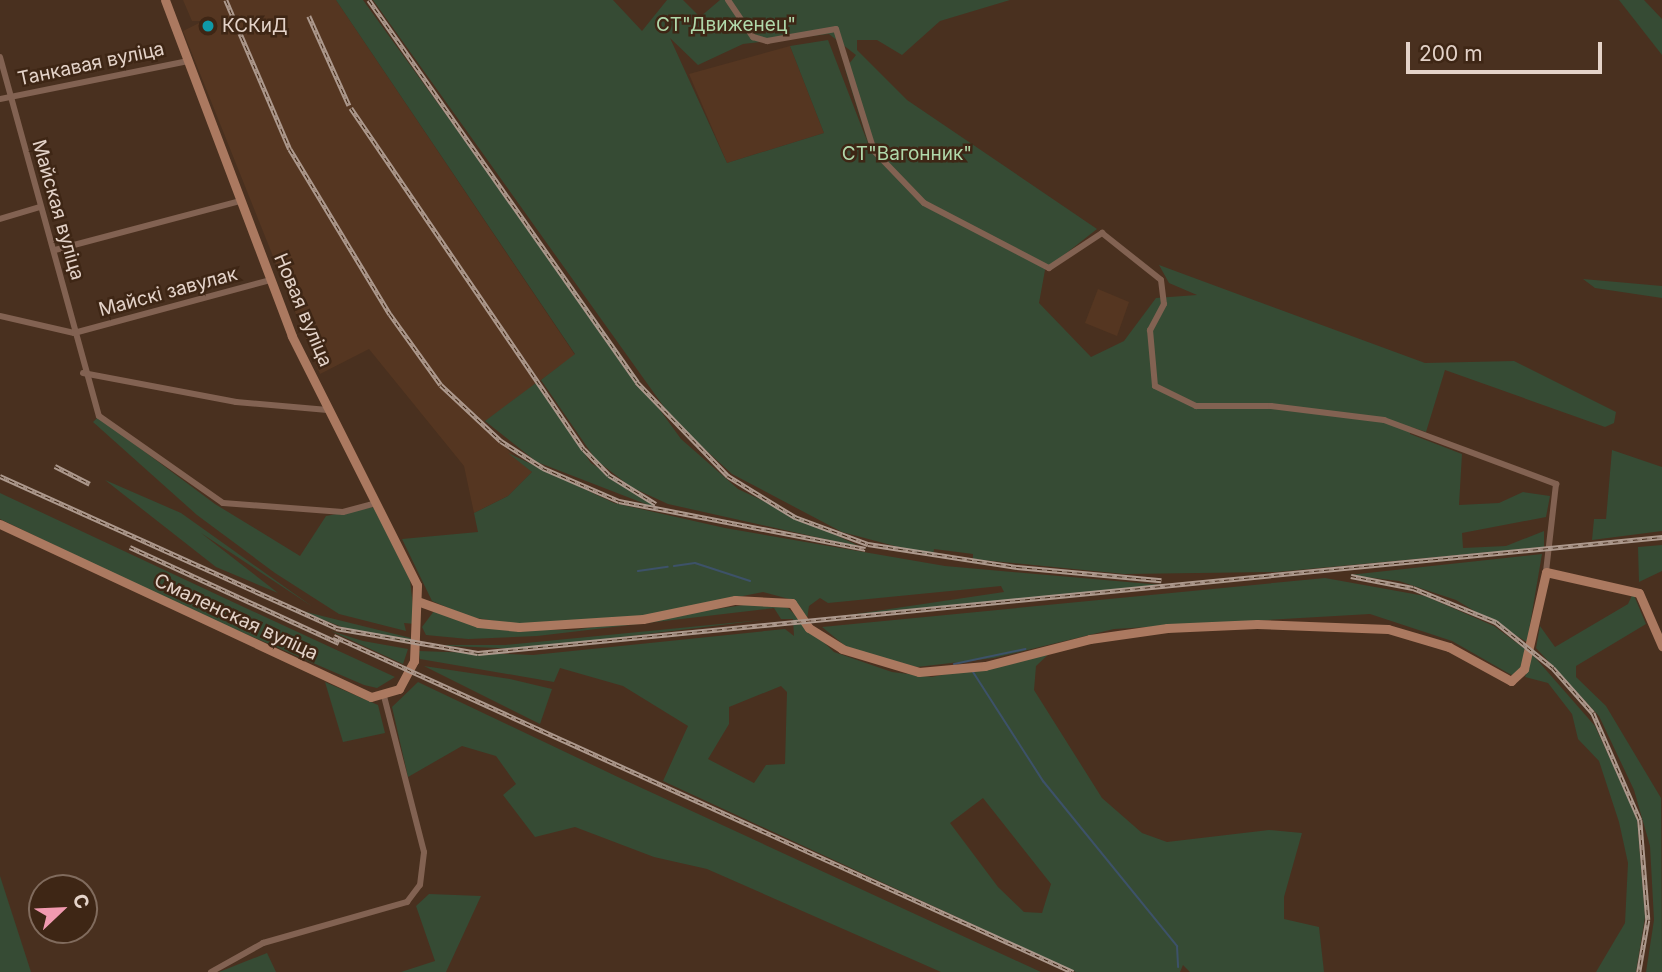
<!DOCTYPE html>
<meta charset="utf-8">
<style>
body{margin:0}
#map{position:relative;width:1662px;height:972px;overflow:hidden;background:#49301f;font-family:Inter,sans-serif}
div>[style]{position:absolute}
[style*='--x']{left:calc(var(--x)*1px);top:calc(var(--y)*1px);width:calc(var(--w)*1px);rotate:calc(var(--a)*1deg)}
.built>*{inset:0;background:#553621}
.green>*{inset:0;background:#364b34}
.stream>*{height:2px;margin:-1px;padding:0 1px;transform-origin:1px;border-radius:1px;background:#3d5269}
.street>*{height:6px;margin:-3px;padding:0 3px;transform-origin:3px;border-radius:3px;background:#826252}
.secondary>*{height:9px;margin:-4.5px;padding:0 4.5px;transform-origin:4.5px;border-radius:4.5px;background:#ab7960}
.rail>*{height:4.5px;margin-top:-2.25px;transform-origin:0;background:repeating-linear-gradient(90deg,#3e2615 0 5px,#ad998d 0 10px);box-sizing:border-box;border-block:2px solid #ad998d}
.dots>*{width:19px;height:19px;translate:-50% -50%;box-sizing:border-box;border:4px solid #3e2615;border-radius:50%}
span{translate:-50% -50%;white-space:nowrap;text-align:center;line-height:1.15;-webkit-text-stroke:5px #3e2615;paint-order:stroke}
.park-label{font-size:19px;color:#b0d8aa}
.poi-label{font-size:19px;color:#e4d3c9}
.left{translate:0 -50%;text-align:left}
.street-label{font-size:19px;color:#e4d3c9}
.north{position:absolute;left:28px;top:874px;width:70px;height:70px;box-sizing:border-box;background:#3e2615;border:2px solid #806b5d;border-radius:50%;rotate:67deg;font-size:19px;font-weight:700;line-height:28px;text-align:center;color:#e4d3c9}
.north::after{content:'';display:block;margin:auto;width:24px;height:32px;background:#f29ab0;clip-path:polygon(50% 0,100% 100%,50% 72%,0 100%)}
.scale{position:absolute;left:1406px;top:42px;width:196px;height:32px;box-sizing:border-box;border:4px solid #e4d3c9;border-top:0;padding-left:9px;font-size:21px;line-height:24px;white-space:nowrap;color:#e4d3c9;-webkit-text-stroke:5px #3e2615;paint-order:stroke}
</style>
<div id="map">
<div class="built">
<i style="clip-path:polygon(183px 0,336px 0,575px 355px,480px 425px,532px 472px,508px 496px,474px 513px,464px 466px,369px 349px,320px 374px,183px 31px,203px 21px,192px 21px)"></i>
<i style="clip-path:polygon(790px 46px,824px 133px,727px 163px,689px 74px)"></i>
<i style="clip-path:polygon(1098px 289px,1129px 302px,1117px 336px,1085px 323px)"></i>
</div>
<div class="green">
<i style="clip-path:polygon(336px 0,363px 0,681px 439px,738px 489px,861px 547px,668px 504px,631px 487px,596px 460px,541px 380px,575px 354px)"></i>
<i style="clip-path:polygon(evenodd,373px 0,613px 0,642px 31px,667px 0,683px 0,700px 17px,720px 0,1010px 0,940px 21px,902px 55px,877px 40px,857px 40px,857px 50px,907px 100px,1097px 229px,1045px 270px,1039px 303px,1091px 357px,1124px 341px,1156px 298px,1197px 295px,1169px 283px,1159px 265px,1425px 363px,1514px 361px,1616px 412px,1614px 423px,1605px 427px,1445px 370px,1426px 432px,1411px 427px,1410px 434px,1462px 454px,1459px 505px,1499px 503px,1523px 492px,1550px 496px,1546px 517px,1462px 533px,1463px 548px,1506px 546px,1544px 531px,1544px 547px,1276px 572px,1124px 574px,973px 559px,973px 554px,934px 549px,933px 555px,921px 553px,842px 532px,732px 474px,674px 421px,373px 0,829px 34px,856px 55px,845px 69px,869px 146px,828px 40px,790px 46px,824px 133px,727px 163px,670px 38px,698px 65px,743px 44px,829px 34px)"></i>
<i style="clip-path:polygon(1619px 0,1644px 0,1662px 19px,1662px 55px)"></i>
<i style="clip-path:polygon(1583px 279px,1662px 286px,1662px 298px,1595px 288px)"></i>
<i style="clip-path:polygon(536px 383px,591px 463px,661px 510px,537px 462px,485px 421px)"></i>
<i style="clip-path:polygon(98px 417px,215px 504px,300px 556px,326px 516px,374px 507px,410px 580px,415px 624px,404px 623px,406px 631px,339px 614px,275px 573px,197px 515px,93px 422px)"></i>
<i style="clip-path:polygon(1612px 450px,1662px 467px,1662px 531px,1592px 540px,1594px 519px,1606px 519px)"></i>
<i style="clip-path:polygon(508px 453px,614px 503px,725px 528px,945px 566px,1162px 585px,829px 618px,1004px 592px,1001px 586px,828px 603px,820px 598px,809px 606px,807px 619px,793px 600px,763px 592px,638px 617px,514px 624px,470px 617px,432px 601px,402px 539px,478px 532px,474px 513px,508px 496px,532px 472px)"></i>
<i style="clip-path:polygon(105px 480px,181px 513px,313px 607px,201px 533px,278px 593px,216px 567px)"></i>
<i style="clip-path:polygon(0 493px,235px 603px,395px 677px,377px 688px,364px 685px,183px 607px,0 519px)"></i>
<i style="clip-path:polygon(1662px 545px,1662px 571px,1639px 582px,1638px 547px)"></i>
<i style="clip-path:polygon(1542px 554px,1527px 642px,1456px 600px,1399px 581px,1349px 575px)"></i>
<i style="clip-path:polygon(1325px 578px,1425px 596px,1494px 626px,1525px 649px,1523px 665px,1515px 677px,1452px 641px,1370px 614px,1114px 629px,994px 658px,917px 667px,849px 649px,822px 627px)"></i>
<i style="clip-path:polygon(1633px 593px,1646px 624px,1576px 666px,1576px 677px,1606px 706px,1661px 798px,1662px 972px,1646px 972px,1654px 920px,1650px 846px,1634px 790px,1599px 716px,1536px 648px,1540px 626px,1555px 647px,1628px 604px)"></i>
<i style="clip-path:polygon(evenodd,764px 602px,788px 608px,834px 652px,892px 672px,932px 677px,1051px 652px,1036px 666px,1034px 690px,1102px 798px,1142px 833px,1167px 842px,1269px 830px,1302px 833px,1284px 897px,1284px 919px,1319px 927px,1324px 972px,1190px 972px,1183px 965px,1180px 972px,1076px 972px,663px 781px,688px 726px,623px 686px,560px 668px,554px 682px,420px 659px,419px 651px,533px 655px,785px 629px,794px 636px,793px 619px,781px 619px,774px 608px,537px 636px,468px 639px,426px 635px,422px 627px,434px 611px,508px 630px,574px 630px,764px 602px,781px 686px,787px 692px,785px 764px,766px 765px,754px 783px,708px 759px,729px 724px,729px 707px,781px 686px,764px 602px,983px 798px,1051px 884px,1042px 913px,1024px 912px,998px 887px,950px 823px,983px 798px)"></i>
<i style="clip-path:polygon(298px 610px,411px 638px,410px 643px,342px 627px)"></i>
<i style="clip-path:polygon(771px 619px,525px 649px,426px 645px,505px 645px)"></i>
<i style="clip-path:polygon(331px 631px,363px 641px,408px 649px,403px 664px)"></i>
<i style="clip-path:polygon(1532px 654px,1595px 726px,1637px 818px,1645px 917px,1636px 972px,1596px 972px,1625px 923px,1628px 863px,1619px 822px,1599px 761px,1578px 739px,1572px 714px,1548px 683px,1525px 677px)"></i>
<i style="clip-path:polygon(424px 666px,510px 679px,552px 689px,540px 724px)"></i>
<i style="clip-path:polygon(325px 682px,378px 705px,385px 733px,343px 742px)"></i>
<i style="clip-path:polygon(418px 682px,620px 778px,1041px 972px,941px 972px,707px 869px,654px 857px,575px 827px,535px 837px,503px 795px,516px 784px,496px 756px,462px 746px,408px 777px,392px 707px)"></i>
<i style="clip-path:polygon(0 876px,31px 972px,0 972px)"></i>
<i style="clip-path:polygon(429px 894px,481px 896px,446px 972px,401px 972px,435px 961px,416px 906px)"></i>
<i style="clip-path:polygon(267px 953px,276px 972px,219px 972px)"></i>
</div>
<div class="stream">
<i style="--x:674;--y:566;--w:21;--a:-8"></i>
<i style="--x:695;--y:563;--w:58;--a:18.1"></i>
<i style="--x:638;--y:571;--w:30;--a:-8"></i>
<i style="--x:954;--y:664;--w:73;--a:-11.9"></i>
<i style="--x:973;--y:672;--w:130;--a:57.3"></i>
<i style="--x:1043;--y:781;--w:213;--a:50.9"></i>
<i style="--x:1177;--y:946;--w:21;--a:87"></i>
</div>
<div class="street">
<i style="--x:728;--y:0;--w:45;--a:56"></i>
<i style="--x:753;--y:37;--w:15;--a:16"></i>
<i style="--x:767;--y:41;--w:70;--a:-9.9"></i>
<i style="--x:836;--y:29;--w:128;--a:72.7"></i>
<i style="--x:874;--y:151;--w:72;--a:46.1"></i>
<i style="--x:924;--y:203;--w:141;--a:27.5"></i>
<i style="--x:1049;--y:268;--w:64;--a:-33.4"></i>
<i style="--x:1102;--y:233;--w:75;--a:38.5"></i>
<i style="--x:1161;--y:280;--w:24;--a:83"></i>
<i style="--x:1164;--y:304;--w:30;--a:118"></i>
<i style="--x:1150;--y:330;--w:56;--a:84.9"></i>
<i style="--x:1155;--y:386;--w:46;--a:26"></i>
<i style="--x:1196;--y:406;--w:75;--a:0"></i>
<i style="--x:1271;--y:406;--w:114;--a:7.1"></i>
<i style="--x:1384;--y:420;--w:184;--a:20.4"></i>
<i style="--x:1556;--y:484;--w:89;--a:96.5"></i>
<i style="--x:0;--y:57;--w:372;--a:74.6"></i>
<i style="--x:99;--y:416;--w:151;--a:35.1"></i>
<i style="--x:223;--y:503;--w:120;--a:4.3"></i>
<i style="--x:343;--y:512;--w:35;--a:-15"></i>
<i style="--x:0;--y:99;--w:192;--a:-11.4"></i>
<i style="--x:0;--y:219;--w:42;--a:-16.7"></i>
<i style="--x:55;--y:250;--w:191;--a:-14.8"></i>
<i style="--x:0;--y:316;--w:76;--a:12.9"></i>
<i style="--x:74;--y:333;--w:204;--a:-15.1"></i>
<i style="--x:83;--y:373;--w:156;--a:10.7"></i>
<i style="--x:236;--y:402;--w:92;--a:5"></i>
<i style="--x:211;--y:972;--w:60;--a:-29.1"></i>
<i style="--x:263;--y:943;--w:150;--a:-15.9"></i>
<i style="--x:407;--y:902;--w:21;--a:-53"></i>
<i style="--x:420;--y:885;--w:33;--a:-83"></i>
<i style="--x:424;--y:852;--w:161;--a:-104.4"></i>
</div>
<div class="secondary">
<i style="--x:0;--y:524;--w:409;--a:25"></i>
<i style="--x:371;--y:697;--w:29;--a:-16"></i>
<i style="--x:399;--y:689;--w:32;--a:-62"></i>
<i style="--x:414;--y:661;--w:76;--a:-87.7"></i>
<i style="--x:417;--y:585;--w:279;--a:-116.7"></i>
<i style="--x:292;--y:336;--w:359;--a:-110.7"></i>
<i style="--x:420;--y:602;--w:62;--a:19.9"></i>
<i style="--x:478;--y:623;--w:41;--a:5.6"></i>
<i style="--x:519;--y:627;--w:124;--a:-3.7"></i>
<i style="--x:643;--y:619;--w:94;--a:-11.7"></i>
<i style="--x:735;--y:600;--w:57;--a:3"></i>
<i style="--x:792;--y:603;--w:30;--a:56"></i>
<i style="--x:809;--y:628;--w:39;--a:32"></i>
<i style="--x:842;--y:649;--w:80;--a:16.6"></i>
<i style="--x:919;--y:672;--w:66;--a:-5.2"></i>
<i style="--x:985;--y:666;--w:108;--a:-14.4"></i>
<i style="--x:1090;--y:639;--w:78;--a:-8.1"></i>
<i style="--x:1167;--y:628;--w:90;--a:-2.5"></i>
<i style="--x:1257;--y:624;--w:131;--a:2.2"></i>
<i style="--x:1388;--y:629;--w:64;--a:16.4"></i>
<i style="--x:1449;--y:647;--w:71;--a:28.7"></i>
<i style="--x:1511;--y:681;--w:18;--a:-43"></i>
<i style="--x:1524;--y:669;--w:99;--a:-77.2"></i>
<i style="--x:1546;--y:572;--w:95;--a:12.7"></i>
<i style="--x:1639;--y:593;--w:58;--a:66.5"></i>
</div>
<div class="rail">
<i style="--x:226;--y:0;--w:162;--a:66.8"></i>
<i style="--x:290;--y:149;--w:193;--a:58.8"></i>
<i style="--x:390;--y:314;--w:87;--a:54.3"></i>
<i style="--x:441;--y:385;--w:82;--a:43"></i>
<i style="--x:501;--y:441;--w:50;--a:32.7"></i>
<i style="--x:543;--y:468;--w:83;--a:23.5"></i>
<i style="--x:619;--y:501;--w:251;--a:11"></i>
<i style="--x:369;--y:0;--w:467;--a:54.9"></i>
<i style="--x:637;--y:382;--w:131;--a:45.9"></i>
<i style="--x:728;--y:476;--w:79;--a:31.5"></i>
<i style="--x:795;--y:517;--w:78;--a:20.3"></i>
<i style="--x:868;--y:544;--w:151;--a:8.8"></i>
<i style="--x:1017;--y:567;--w:145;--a:5.2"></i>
<i style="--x:309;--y:16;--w:98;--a:65.8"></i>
<i style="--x:351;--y:108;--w:413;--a:55.7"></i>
<i style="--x:584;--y:449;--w:36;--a:46"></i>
<i style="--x:609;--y:475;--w:55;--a:31.7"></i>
<i style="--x:55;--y:466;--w:39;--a:27"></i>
<i style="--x:0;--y:476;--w:369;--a:24.3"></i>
<i style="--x:336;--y:628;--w:144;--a:10"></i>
<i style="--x:478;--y:653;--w:1190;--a:-5.6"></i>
<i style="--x:130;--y:547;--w:230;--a:24.7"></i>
<i style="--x:1351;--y:576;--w:63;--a:11"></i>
<i style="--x:1413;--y:588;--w:90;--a:22.3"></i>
<i style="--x:1496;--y:622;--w:73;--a:38.9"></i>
<i style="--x:1553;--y:668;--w:60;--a:48.4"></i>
<i style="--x:1593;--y:713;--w:117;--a:66.3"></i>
<i style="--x:1640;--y:820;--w:100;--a:85.4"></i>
<i style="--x:1648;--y:920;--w:53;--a:99.8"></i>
<i style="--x:334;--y:636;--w:812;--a:24.45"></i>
</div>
<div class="dots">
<i style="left:208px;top:26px;background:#0f9aa8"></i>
</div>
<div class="park-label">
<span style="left:726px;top:25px">СТ"Движенец"</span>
<span style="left:907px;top:154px">СТ"Вагонник"</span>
</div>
<div class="poi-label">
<span class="left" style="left:222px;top:26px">КСКиД</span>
</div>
<div class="street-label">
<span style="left:91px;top:64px;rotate:-12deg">Танкавая вуліца</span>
<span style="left:58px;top:210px;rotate:74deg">Майская вуліца</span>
<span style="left:168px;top:292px;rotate:-15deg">Майскі завулак</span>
<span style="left:303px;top:310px;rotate:67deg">Новая вуліца</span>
<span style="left:236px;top:617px;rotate:25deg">Смаленская вуліца</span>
</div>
<div class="north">С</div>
<div class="scale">200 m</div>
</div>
